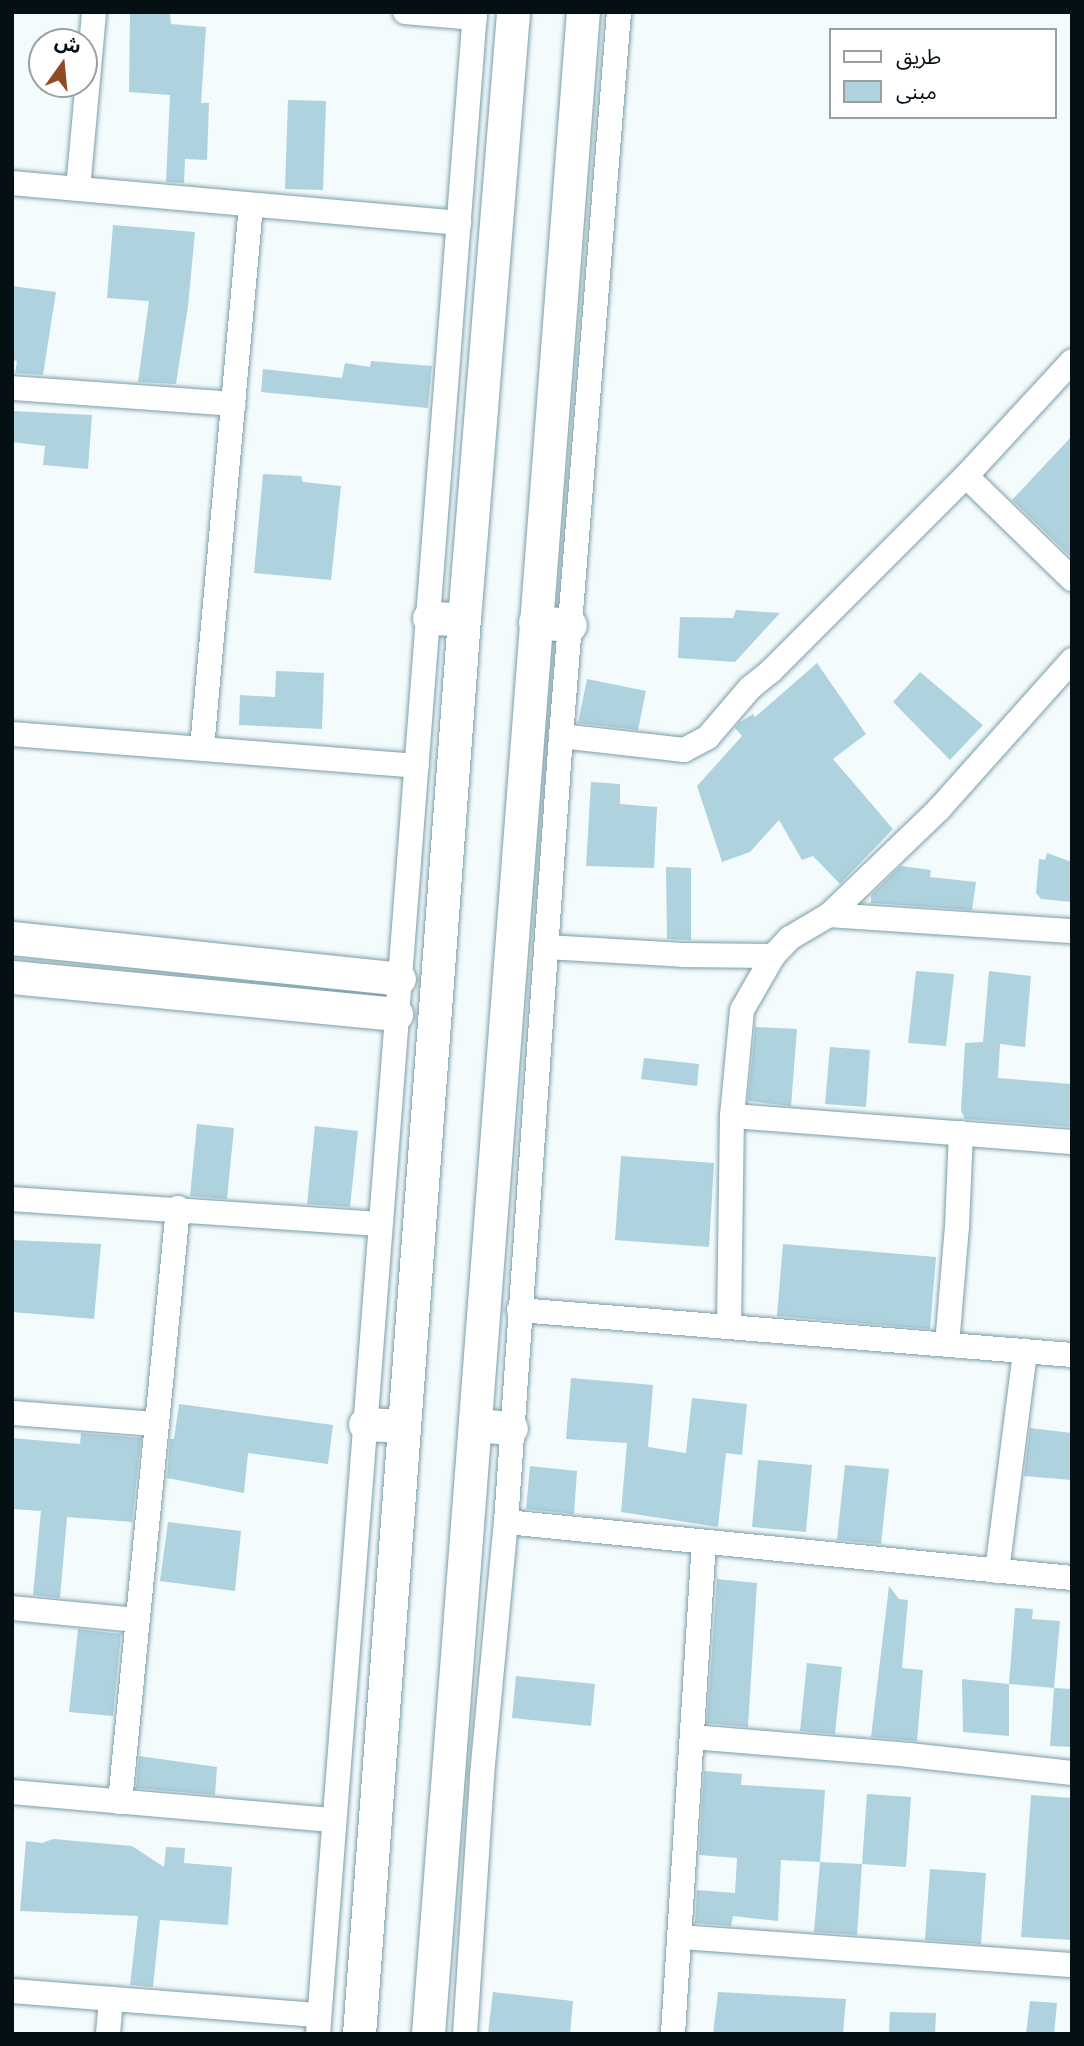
<!DOCTYPE html>
<meta charset="utf-8">
<style>
body{margin:0}
#map{position:relative;width:1084px;height:2046px;overflow:hidden;background:#f4fbfd;font-family:"Fira Sans","Noto Sans Arabic",sans-serif}
div>[style]{position:absolute}
[style*='--x']{left:calc(var(--x)*1px);top:calc(var(--y)*1px);width:calc(var(--w)*1px);rotate:calc(var(--a)*1deg)}
.building>*{inset:0;background:#aed2de}
.roads{filter:drop-shadow(0 0 2px #7b9ea9) drop-shadow(0 0 2px #7b9ea9)}
.street>*{height:24px;margin:-12px;padding:0 12px;transform-origin:12px;border-radius:12px;background:#fff}
.secondary>*{height:33px;margin:-16.5px;padding:0 16.5px;transform-origin:16.5px;border-radius:16.5px;background:#fff}
span{translate:-50% -50%;white-space:nowrap;text-align:center;line-height:1.15;-webkit-text-stroke:5px #fff;paint-order:stroke}
.frame{position:absolute;inset:0;border:14px solid #041014;pointer-events:none}
.legend{position:absolute;left:829px;top:28px;width:228px;height:91px;box-sizing:border-box;background:#fff;border:2px solid #9b9fa1;margin:0;padding:9px 12px;list-style:none;font-size:21px;color:#041014}
.legend li{display:flex;align-items:center;gap:14px;height:35px}
.legend b{width:35px;border:2px solid #9b9fa1}
.north{position:absolute;left:28px;top:28px;width:70px;height:70px;box-sizing:border-box;background:#fff;border:2px solid #9b9fa1;border-radius:50%;rotate:15deg;font-size:19px;font-weight:700;line-height:28px;text-align:center;color:#041014}
.north::after{content:'';display:block;margin:auto;width:24px;height:32px;background:#904a24;clip-path:polygon(50% 0,100% 100%,50% 72%,0 100%)}
</style>
<div id="map">
<div class="building">
<i style="clip-path:polygon(130px 12px,170px 13px,171px 24px,206px 27px,201px 103px,209px 103px,207px 160px,185px 159px,184px 183px,166px 182px,170px 95px,129px 92px)"></i>
<i style="clip-path:polygon(288px 100px,326px 101px,323px 190px,285px 189px)"></i>
<i style="clip-path:polygon(113px 225px,195px 232px,188px 306px,176px 384px,138px 382px,149px 301px,107px 298px)"></i>
<i style="clip-path:polygon(12px 286px,56px 292px,43px 375px,15px 373px,17px 361px,12px 360px)"></i>
<i style="clip-path:polygon(371px 361px,432px 366px,428px 408px,261px 392px,263px 369px,342px 378px,345px 363px,370px 367px)"></i>
<i style="clip-path:polygon(12px 411px,92px 415px,88px 469px,43px 465px,45px 446px,12px 442px)"></i>
<i style="clip-path:polygon(1072px 436px,1072px 558px,1012px 500px)"></i>
<i style="clip-path:polygon(263px 474px,301px 476px,303px 482px,341px 486px,331px 580px,254px 573px)"></i>
<i style="clip-path:polygon(736px 610px,780px 613px,735px 662px,678px 658px,680px 617px,733px 618px)"></i>
<i style="clip-path:polygon(817px 663px,866px 734px,833px 759px,893px 829px,840px 884px,813px 856px,802px 860px,779px 820px,750px 852px,722px 862px,697px 786px,742px 736px,735px 728px,739px 723px,753px 714px,755px 717px)"></i>
<i style="clip-path:polygon(276px 671px,324px 673px,322px 729px,239px 725px,240px 695px,275px 697px)"></i>
<i style="clip-path:polygon(920px 672px,983px 725px,950px 760px,893px 702px)"></i>
<i style="clip-path:polygon(587px 679px,646px 691px,638px 730px,578px 723px)"></i>
<i style="clip-path:polygon(591px 782px,620px 784px,620px 804px,657px 807px,654px 868px,586px 866px)"></i>
<i style="clip-path:polygon(1047px 853px,1072px 862px,1072px 902px,1041px 899px,1036px 893px,1039px 859px,1045px 860px)"></i>
<i style="clip-path:polygon(901px 866px,931px 870px,930px 877px,976px 882px,972px 910px,871px 903px,871px 895px)"></i>
<i style="clip-path:polygon(666px 867px,691px 868px,691px 940px,667px 939px)"></i>
<i style="clip-path:polygon(916px 971px,954px 974px,946px 1046px,908px 1043px)"></i>
<i style="clip-path:polygon(989px 971px,1031px 976px,1025px 1047px,1000px 1044px,998px 1078px,1072px 1084px,1072px 1127px,965px 1119px,961px 1111px,965px 1043px,983px 1042px)"></i>
<i style="clip-path:polygon(755px 1027px,797px 1029px,791px 1106px,748px 1101px)"></i>
<i style="clip-path:polygon(830px 1047px,870px 1050px,866px 1107px,825px 1104px)"></i>
<i style="clip-path:polygon(644px 1058px,699px 1064px,697px 1086px,641px 1079px)"></i>
<i style="clip-path:polygon(197px 1124px,234px 1128px,227px 1199px,190px 1196px)"></i>
<i style="clip-path:polygon(315px 1126px,358px 1131px,350px 1207px,307px 1204px)"></i>
<i style="clip-path:polygon(621px 1156px,714px 1163px,709px 1247px,615px 1240px)"></i>
<i style="clip-path:polygon(12px 1240px,101px 1244px,94px 1319px,12px 1312px)"></i>
<i style="clip-path:polygon(783px 1244px,936px 1257px,930px 1329px,777px 1316px)"></i>
<i style="clip-path:polygon(571px 1378px,653px 1385px,648px 1447px,686px 1453px,692px 1398px,747px 1404px,742px 1455px,726px 1453px,718px 1527px,621px 1512px,627px 1443px,566px 1439px)"></i>
<i style="clip-path:polygon(179px 1404px,333px 1425px,328px 1464px,248px 1453px,244px 1493px,167px 1478px,170px 1439px,174px 1439px)"></i>
<i style="clip-path:polygon(1030px 1428px,1072px 1433px,1072px 1480px,1024px 1476px)"></i>
<i style="clip-path:polygon(81px 1433px,141px 1438px,132px 1522px,67px 1517px,60px 1598px,33px 1595px,41px 1511px,12px 1509px,12px 1438px,80px 1444px)"></i>
<i style="clip-path:polygon(758px 1460px,812px 1465px,806px 1532px,752px 1527px)"></i>
<i style="clip-path:polygon(845px 1465px,889px 1469px,881px 1544px,837px 1540px)"></i>
<i style="clip-path:polygon(530px 1466px,577px 1471px,574px 1514px,526px 1509px)"></i>
<i style="clip-path:polygon(168px 1522px,241px 1531px,235px 1591px,160px 1581px)"></i>
<i style="clip-path:polygon(717px 1579px,757px 1583px,748px 1727px,707px 1723px)"></i>
<i style="clip-path:polygon(889px 1586px,899px 1599px,908px 1600px,902px 1668px,923px 1670px,917px 1741px,871px 1737px)"></i>
<i style="clip-path:polygon(1015px 1608px,1033px 1609px,1032px 1619px,1060px 1621px,1054px 1688px,1009px 1684px)"></i>
<i style="clip-path:polygon(78px 1629px,121px 1634px,113px 1716px,69px 1712px)"></i>
<i style="clip-path:polygon(807px 1663px,842px 1667px,835px 1734px,800px 1731px)"></i>
<i style="clip-path:polygon(516px 1676px,595px 1684px,591px 1726px,512px 1718px)"></i>
<i style="clip-path:polygon(962px 1679px,1009px 1684px,1009px 1736px,963px 1732px)"></i>
<i style="clip-path:polygon(1054px 1688px,1072px 1689px,1072px 1747px,1050px 1746px)"></i>
<i style="clip-path:polygon(139px 1756px,217px 1767px,215px 1795px,136px 1788px)"></i>
<i style="clip-path:polygon(704px 1771px,742px 1774px,741px 1785px,825px 1790px,820px 1862px,781px 1860px,778px 1921px,733px 1916px,731px 1926px,695px 1923px,697px 1890px,735px 1893px,737px 1858px,699px 1855px)"></i>
<i style="clip-path:polygon(867px 1794px,911px 1797px,906px 1867px,862px 1864px)"></i>
<i style="clip-path:polygon(1031px 1795px,1072px 1798px,1072px 1940px,1021px 1937px)"></i>
<i style="clip-path:polygon(53px 1839px,132px 1846px,164px 1867px,166px 1847px,185px 1848px,184px 1863px,232px 1867px,228px 1925px,160px 1920px,153px 1987px,130px 1985px,138px 1916px,20px 1911px,26px 1841px,42px 1843px)"></i>
<i style="clip-path:polygon(820px 1862px,862px 1864px,857px 1935px,814px 1932px)"></i>
<i style="clip-path:polygon(930px 1869px,986px 1873px,981px 1944px,925px 1940px)"></i>
<i style="clip-path:polygon(493px 1992px,573px 2001px,570px 2034px,488px 2034px)"></i>
<i style="clip-path:polygon(718px 1992px,846px 1999px,843px 2034px,713px 2034px)"></i>
<i style="clip-path:polygon(1030px 2001px,1057px 2003px,1054px 2034px,1026px 2034px)"></i>
<i style="clip-path:polygon(890px 2012px,936px 2013px,935px 2034px,889px 2034px)"></i>
</div>
<div class="roads">
<div class="street">
<i style="--x:405;--y:12;--w:70;--a:4.9"></i>
<i style="--x:12;--y:183;--w:449;--a:5.1"></i>
<i style="--x:78;--y:189;--w:178;--a:-84.8"></i>
<i style="--x:12;--y:388;--w:222;--a:4.1"></i>
<i style="--x:966;--y:476;--w:148;--a:44.2"></i>
<i style="--x:12;--y:734;--w:406;--a:4.5"></i>
<i style="--x:561;--y:736;--w:124;--a:6.5"></i>
<i style="--x:684;--y:750;--w:27;--a:-28"></i>
<i style="--x:708;--y:737;--w:65;--a:-49.4"></i>
<i style="--x:750;--y:688;--w:27;--a:-39"></i>
<i style="--x:771;--y:671;--w:276;--a:-45"></i>
<i style="--x:966;--y:476;--w:156;--a:-47.3"></i>
<i style="--x:202;--y:748;--w:545;--a:-84.84"></i>
<i style="--x:829;--y:915;--w:244;--a:3.8"></i>
<i style="--x:546;--y:947;--w:137;--a:3.3"></i>
<i style="--x:683;--y:955;--w:90;--a:0.6"></i>
<i style="--x:732;--y:1116;--w:341;--a:4.4"></i>
<i style="--x:12;--y:1199;--w:368;--a:3.9"></i>
<i style="--x:519;--y:1310;--w:555;--a:4.65"></i>
<i style="--x:729;--y:1327;--w:211;--a:-89.2"></i>
<i style="--x:732;--y:1116;--w:106;--a:-84.6"></i>
<i style="--x:742;--y:1010;--w:62;--a:-60.1"></i>
<i style="--x:773;--y:956;--w:25;--a:-47"></i>
<i style="--x:790;--y:938;--w:45;--a:-30.5"></i>
<i style="--x:829;--y:915;--w:153;--a:-43.9"></i>
<i style="--x:939;--y:809;--w:200;--a:-48.2"></i>
<i style="--x:947;--y:1345;--w:118;--a:-85.2"></i>
<i style="--x:957;--y:1227;--w:94;--a:-87.6"></i>
<i style="--x:12;--y:1413;--w:144;--a:4.4"></i>
<i style="--x:506;--y:1522;--w:569;--a:5.65"></i>
<i style="--x:997;--y:1571;--w:222;--a:-82.7"></i>
<i style="--x:12;--y:1608;--w:126;--a:5.5"></i>
<i style="--x:692;--y:1737;--w:218;--a:4.7"></i>
<i style="--x:909;--y:1755;--w:164;--a:6.3"></i>
<i style="--x:12;--y:1792;--w:323;--a:5"></i>
<i style="--x:120;--y:1802;--w:597;--a:-84.42"></i>
<i style="--x:680;--y:1937;--w:393;--a:4.1"></i>
<i style="--x:12;--y:1991;--w:308;--a:4.5"></i>
<i style="--x:108;--y:2034;--w:35;--a:-85"></i>
<i style="--x:318;--y:2034;--w:2028;--a:-85.56"></i>
<i style="--x:465;--y:2034;--w:260;--a:-86.2"></i>
<i style="--x:482;--y:1775;--w:254;--a:-84.6"></i>
<i style="--x:506;--y:1522;--w:788;--a:-86"></i>
<i style="--x:561;--y:736;--w:726;--a:-85.42"></i>
<i style="--x:673;--y:2034;--w:493;--a:-86.4"></i>
</div>
<div class="secondary">
<i style="--x:429;--y:618;--w:35;--a:2"></i>
<i style="--x:535;--y:622;--w:35;--a:5"></i>
<i style="--x:12;--y:938;--w:389;--a:6"></i>
<i style="--x:12;--y:977;--w:386;--a:5.5"></i>
<i style="--x:365;--y:1424;--w:39;--a:3"></i>
<i style="--x:476;--y:1425;--w:35;--a:5"></i>
<i style="--x:359;--y:2034;--w:1419;--a:-85.76"></i>
<i style="--x:464;--y:619;--w:609;--a:-85.38"></i>
<i style="--x:428;--y:2034;--w:2028;--a:-85.62"></i>
</div>
</div>
<div class="frame"></div>
<ul class="legend">
<li><b style="height:9px;background:#fff"></b>طريق</li>
<li><b style="height:19px;background:#aed2de"></b>مبنى</li>
</ul>
<div class="north">ش</div>
</div>
